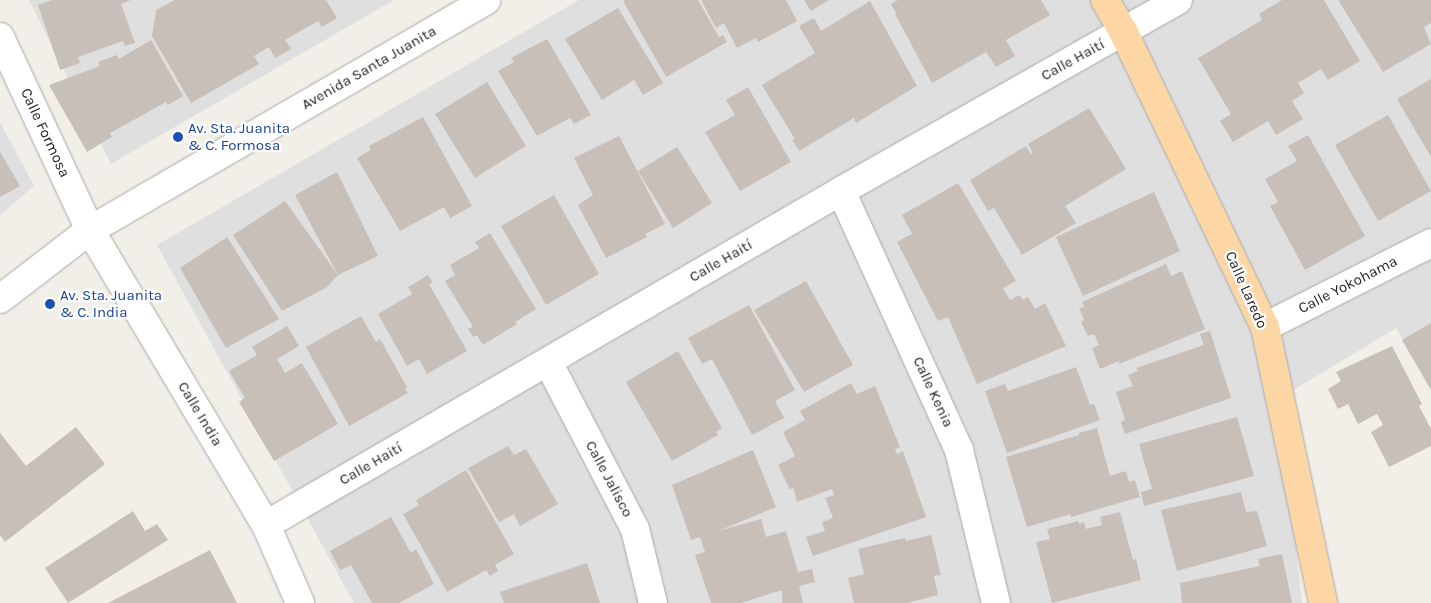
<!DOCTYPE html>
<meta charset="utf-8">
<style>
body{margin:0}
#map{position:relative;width:1431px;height:603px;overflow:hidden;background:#f2efe9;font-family:Karla,sans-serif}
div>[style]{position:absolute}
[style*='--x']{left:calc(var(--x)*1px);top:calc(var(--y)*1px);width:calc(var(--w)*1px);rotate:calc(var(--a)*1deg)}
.residential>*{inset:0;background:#e0dfdf}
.building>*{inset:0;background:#c7bfb8}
.roads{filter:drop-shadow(0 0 1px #a9a9a9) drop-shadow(0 0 1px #a9a9a9)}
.minor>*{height:28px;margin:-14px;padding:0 14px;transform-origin:14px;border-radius:14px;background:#fff}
.major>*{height:28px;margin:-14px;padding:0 14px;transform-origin:14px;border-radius:14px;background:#fcd6a4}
.dots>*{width:14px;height:14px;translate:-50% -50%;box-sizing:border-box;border:2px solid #fff;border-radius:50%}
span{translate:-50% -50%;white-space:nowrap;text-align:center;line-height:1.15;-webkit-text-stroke:4.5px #fff;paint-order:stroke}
.street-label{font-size:15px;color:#222}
.transit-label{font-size:15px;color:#164399}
.left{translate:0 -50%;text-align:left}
</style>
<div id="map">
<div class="residential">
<i style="clip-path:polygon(29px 0,394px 0,111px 164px)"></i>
<i style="clip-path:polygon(579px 0,1431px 0,1431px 387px,1396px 328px,1267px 406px,1291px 502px,1302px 603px,354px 603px,157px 245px)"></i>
<i style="clip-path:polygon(0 122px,34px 186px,0 215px)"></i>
</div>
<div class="building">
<i style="clip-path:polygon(52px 0,131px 0,121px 4px,135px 43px,125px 46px,123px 41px,78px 57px,80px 63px,60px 70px,38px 5px)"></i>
<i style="clip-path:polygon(175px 0,326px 0,337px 18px,322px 27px,318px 21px,285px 40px,291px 49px,275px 58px,269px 47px,254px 56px,259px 64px,191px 103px,152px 36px,156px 10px)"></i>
<i style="clip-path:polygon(625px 0,698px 0,719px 37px,723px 35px,727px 42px,666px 77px,623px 1px)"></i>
<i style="clip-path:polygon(701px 0,786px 0,797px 21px,758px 42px,756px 38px,737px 48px,724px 23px,716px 28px)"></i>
<i style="clip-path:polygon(804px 0,829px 0,811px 11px)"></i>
<i style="clip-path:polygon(898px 0,1041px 0,1050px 15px,1006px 40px,1015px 56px,996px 67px,986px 52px,932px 83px,895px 14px,896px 13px,891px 4px)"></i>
<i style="clip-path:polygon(1282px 0,1324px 0,1360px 61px,1328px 80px,1321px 69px,1298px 83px,1304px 93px,1292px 101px,1303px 119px,1276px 135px,1268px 121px,1233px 142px,1220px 121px,1231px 114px,1198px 58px,1262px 20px,1259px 14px)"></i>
<i style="clip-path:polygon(1338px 0,1431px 0,1431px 23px,1424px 27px,1431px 44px,1383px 72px)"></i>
<i style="clip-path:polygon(870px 1px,917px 86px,856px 123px,854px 118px,799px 151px,792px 140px,795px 139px,762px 85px,815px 53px,799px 26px,814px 18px,821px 31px)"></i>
<i style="clip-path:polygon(618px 8px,663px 83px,643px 95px,634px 80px,602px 100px,565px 39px)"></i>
<i style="clip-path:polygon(547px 39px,591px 115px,574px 124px,570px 118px,537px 136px,498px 71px,514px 62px,511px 58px)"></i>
<i style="clip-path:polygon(151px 40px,183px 96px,168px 105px,166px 102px,110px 133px,112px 137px,87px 152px,49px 85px,100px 66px,98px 62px,117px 55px,119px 59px)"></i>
<i style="clip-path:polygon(1431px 79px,1431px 157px,1397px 99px)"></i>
<i style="clip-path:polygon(487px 82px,526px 146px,475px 178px,435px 114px)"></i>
<i style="clip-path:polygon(748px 87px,791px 162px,740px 191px,705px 132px,735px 115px,726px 100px)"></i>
<i style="clip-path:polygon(1089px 108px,1126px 169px,1065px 206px,1076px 223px,1022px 255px,994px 208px,988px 211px,970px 180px,1026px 146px,1031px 154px,1033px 153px,1028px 144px)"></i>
<i style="clip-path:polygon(1388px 115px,1431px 191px,1378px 221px,1335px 145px)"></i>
<i style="clip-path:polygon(423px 117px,472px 206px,450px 218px,444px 207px,400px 231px,357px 158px,371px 150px,369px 146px)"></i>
<i style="clip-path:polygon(1308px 135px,1365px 236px,1305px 270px,1270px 206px,1278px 202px,1265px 179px,1297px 161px,1288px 146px)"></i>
<i style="clip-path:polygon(619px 136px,665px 224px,645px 234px,647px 237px,606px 258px,578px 205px,593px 195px,574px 158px)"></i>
<i style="clip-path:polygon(677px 147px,712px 203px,673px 228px,638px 171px)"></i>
<i style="clip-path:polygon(0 152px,20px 186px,0 197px)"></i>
<i style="clip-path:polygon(337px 172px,378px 256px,338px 275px,295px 195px)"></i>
<i style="clip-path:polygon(958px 183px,1016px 281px,1003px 288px,1010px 300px,1019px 295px,1023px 300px,1028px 297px,1035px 309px,1045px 303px,1066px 346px,977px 384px,948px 317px,938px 321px,897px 242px,912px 234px,902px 215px)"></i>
<i style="clip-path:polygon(1154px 192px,1180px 251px,1083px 296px,1056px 237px)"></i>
<i style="clip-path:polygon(554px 195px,599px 274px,546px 305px,501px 226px)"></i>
<i style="clip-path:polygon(285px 201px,338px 275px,327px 287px,282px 311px,233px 235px)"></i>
<i style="clip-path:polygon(490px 233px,536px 309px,515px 322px,517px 324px,483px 345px,477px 335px,473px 337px,468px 329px,473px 327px,445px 281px,455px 275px,450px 265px,479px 248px,475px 242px)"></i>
<i style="clip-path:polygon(227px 237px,279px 319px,226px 348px,180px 268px)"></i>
<i style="clip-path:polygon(1166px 264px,1171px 276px,1182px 271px,1205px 329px,1119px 364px,1119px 361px,1100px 369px,1092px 348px,1099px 345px,1094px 334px,1088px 336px,1081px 322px,1084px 320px,1079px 308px,1084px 307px,1082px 302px)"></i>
<i style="clip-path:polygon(428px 275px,433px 283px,429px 284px,467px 351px,427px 374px,419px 359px,407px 366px,378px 314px,412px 294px,408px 287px)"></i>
<i style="clip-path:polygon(806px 281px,853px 365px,804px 392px,754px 310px)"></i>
<i style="clip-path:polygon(749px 305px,795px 390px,775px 401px,784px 418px,752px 435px,712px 359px,702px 364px,688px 338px)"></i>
<i style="clip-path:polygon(361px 316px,376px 342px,380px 339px,407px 387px,405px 389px,408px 393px,349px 426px,306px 347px)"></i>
<i style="clip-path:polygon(1431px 323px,1431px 390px,1402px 340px)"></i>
<i style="clip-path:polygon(287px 326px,299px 346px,277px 359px,285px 373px,302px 363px,338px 424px,274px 461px,239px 402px,245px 398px,229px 371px,257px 355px,252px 347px)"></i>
<i style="clip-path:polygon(1210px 331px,1231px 398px,1125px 434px,1121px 422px,1125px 420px,1116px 392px,1133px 386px,1128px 375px,1138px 371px,1136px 368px,1204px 345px,1200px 334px)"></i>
<i style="clip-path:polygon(1392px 346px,1422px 404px,1419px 406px,1431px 429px,1431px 446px,1389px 467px,1371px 432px,1383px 425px,1377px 414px,1358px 424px,1348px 404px,1338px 409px,1328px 389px,1341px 381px,1336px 372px)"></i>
<i style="clip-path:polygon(678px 351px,722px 428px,716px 432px,718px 435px,672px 461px,626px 382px)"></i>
<i style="clip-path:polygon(1076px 367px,1090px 405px,1094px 404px,1100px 420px,1007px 453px,985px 391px,1005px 384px,1008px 391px)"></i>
<i style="clip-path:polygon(851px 383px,857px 394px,875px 386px,900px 447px,895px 449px,897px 454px,903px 451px,926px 517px,813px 556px,806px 537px,825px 531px,822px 522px,833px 518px,825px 498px,834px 495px,832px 489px,797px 502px,793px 487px,790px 490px,778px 465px,795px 456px,783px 432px,805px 420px,800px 411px)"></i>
<i style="clip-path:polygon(1237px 417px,1254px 476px,1144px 506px,1141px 492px,1152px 489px,1139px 444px)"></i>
<i style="clip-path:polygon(76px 427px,105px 464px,5px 542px,0 535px,0 433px,26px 466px)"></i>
<i style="clip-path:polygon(1097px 428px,1110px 476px,1126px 471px,1129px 482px,1135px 480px,1140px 497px,1071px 517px,1071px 514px,1027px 527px,1006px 457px,1079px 435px,1079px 433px)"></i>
<i style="clip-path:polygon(508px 446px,514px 455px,526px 449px,558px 504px,520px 526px,514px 514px,499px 522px,468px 468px)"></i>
<i style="clip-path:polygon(753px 450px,776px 507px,718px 531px,761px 519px,766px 537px,786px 531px,798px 572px,812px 569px,815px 582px,799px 586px,803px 603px,782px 603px,782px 590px,741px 603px,711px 603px,695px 555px,705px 552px,700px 537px,691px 540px,672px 485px)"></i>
<i style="clip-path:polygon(466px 470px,514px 554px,495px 565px,498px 571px,490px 576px,486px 570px,447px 592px,403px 514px,419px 505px,416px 500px)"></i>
<i style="clip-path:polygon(1241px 492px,1246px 512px,1257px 511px,1267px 546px,1177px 571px,1161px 510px)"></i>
<i style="clip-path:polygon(133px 511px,145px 531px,157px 524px,168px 540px,68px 603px,45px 568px)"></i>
<i style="clip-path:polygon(1120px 512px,1133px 560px,1136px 559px,1141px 580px,1052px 603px,1036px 542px,1050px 539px,1047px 529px,1078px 521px,1079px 524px,1084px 522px,1086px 529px,1102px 525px,1100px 517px)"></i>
<i style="clip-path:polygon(391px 517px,411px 553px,416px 549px,434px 584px,399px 603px,372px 603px,351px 565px,340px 570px,330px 551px)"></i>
<i style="clip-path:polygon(931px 535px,941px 575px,934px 576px,938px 595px,907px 603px,854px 603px,848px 578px,864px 574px,858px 549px,905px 538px,906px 541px)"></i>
<i style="clip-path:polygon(210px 550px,237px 603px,108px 603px)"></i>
<i style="clip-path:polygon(1282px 554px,1292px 603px,1182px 603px,1180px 583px,1260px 566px,1258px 559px)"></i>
<i style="clip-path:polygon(587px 563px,600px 603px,504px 603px,500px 592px)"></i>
</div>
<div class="roads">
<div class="minor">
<i style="--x:0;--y:37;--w:213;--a:65"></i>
<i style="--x:90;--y:230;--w:344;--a:59.2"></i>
<i style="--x:266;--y:525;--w:85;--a:66.4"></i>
<i style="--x:841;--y:191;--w:285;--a:65.5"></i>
<i style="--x:959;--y:450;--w:157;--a:76.4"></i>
<i style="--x:0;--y:299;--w:113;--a:-37.5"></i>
<i style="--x:90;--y:230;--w:458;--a:-30.1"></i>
<i style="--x:1265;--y:327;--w:186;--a:-26.8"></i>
<i style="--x:548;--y:362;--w:188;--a:62.5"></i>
<i style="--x:635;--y:529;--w:76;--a:76.3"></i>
<i style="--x:266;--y:525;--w:665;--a:-30.15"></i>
<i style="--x:841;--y:191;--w:387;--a:-29.5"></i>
</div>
<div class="major">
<i style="--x:1105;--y:0;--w:36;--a:60"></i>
<i style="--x:1123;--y:31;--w:328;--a:64.4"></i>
<i style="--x:1265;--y:327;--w:282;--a:78.1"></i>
</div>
</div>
<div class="dots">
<i style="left:178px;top:137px;background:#1a4fb4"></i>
<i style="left:50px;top:304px;background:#1a4fb4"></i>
</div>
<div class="street-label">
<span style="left:1073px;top:60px;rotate:-29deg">Calle Haití</span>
<span style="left:369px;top:68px;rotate:-30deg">Avenida Santa Juanita</span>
<span style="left:45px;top:133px;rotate:65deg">Calle Formosa</span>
<span style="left:721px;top:261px;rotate:-30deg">Calle Haití</span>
<span style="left:1348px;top:285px;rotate:-27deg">Calle Yokohama</span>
<span style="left:1246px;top:290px;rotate:66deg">Calle Laredo</span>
<span style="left:933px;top:392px;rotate:65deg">Calle Kenia</span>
<span style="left:200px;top:414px;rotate:59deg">Calle India</span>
<span style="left:371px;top:464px;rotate:-30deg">Calle Haití</span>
<span style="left:609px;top:479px;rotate:62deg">Calle Jalisco</span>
</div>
<div class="transit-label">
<span class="left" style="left:188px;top:137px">Av. Sta. Juanita<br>&amp; C. Formosa</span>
<span class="left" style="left:60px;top:304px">Av. Sta. Juanita<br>&amp; C. India</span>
</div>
</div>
